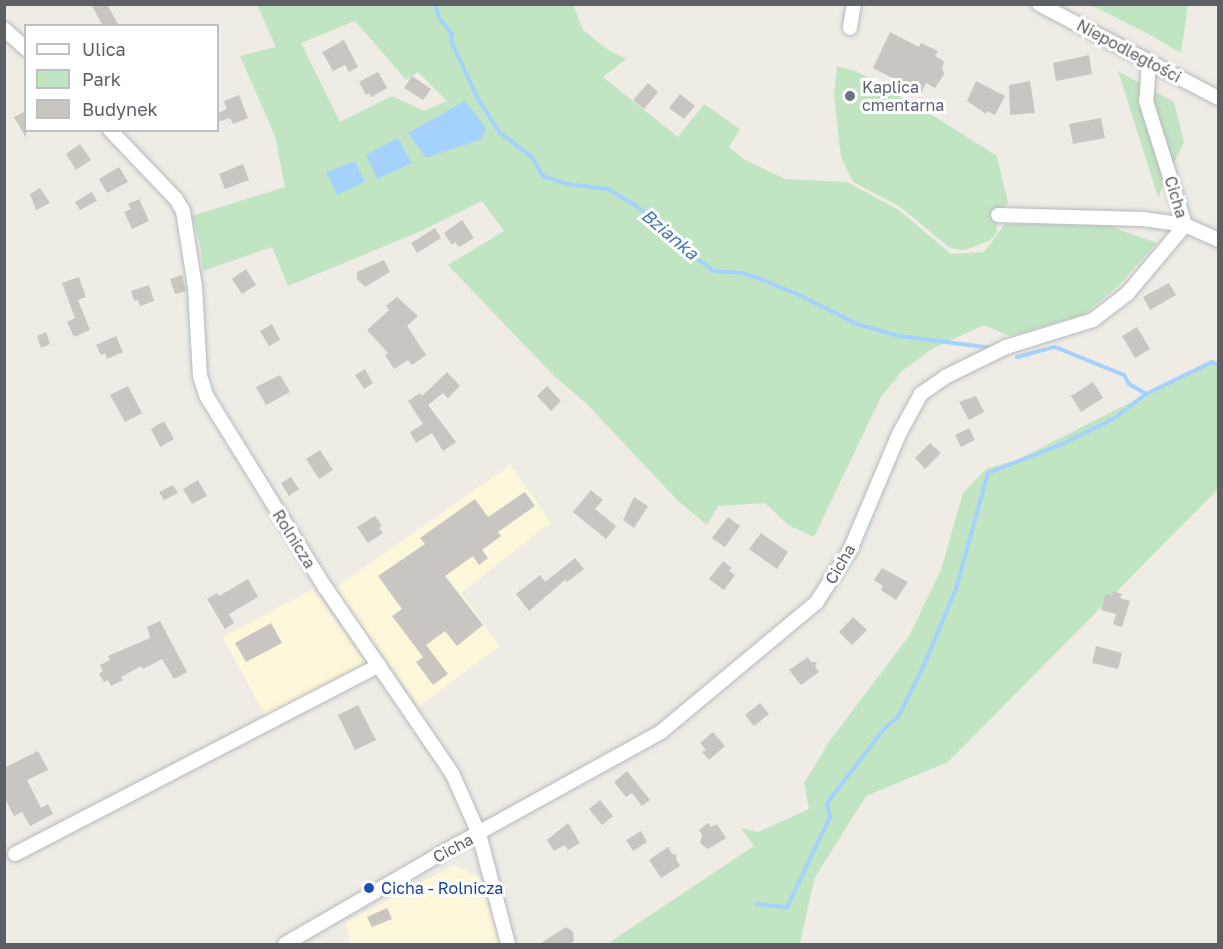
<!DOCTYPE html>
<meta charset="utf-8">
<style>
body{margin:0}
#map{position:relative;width:1223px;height:949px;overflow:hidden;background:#eeece4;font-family:"Golos Text",sans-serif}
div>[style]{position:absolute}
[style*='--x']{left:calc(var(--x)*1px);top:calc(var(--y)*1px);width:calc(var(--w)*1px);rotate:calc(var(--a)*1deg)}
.commercial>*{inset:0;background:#fcf6da}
.green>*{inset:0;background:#c1e5c3}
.water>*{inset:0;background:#a5d2fc}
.stream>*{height:4px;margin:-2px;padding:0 2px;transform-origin:2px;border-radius:2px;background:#a5d2fc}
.building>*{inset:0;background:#c9c6c1}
.roads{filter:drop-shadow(0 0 2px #b6b9bd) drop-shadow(0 0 2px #b6b9bd)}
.minor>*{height:14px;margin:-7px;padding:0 7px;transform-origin:7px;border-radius:7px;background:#fff}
.dots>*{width:16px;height:16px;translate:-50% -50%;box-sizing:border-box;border:3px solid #fff;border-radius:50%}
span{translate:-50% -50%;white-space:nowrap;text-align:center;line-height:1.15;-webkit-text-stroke:6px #fff;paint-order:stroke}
.street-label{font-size:16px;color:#5c5f64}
.worship-label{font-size:16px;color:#5b616d}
.left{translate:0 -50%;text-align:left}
.transit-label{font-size:16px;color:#164399}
.water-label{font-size:18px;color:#4678b6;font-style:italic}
.frame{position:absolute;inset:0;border:6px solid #5c5f64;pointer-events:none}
.legend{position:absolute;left:24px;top:24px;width:195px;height:108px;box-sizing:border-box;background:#fff;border:2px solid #bebfc1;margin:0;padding:8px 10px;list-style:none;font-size:18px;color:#5c5f64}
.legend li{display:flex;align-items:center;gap:12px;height:30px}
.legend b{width:30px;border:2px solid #bebfc1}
</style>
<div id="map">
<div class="commercial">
<i style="clip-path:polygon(510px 465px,551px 522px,461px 593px,500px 646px,419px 706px,335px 588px)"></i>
<i style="clip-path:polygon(313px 589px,366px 664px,363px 673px,269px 723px,223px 637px)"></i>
<i style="clip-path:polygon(454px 865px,480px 878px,500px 944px,351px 944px,345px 923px)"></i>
</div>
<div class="green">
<i style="clip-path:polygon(evenodd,573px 4px,583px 30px,608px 50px,626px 59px,603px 77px,678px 137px,704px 104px,740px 129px,729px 147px,745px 160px,785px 179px,847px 182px,899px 210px,951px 254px,984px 252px,1005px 224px,1106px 225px,1157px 243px,1117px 287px,1083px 315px,1010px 336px,984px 325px,932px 349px,902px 371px,881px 397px,814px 537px,788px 525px,765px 503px,718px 506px,707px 525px,679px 502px,585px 402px,554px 376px,448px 265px,504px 231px,482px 201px,419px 232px,288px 286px,272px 247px,203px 271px,200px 244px,192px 216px,285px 187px,275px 136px,240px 56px,276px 47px,257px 5px,573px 4px,355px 21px,406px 80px,418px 72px,447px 101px,424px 111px,392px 96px,340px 122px,301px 43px,355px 21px)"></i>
<i style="clip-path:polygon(1091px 5px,1188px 5px,1181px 53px,1152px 36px)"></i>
<i style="clip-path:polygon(837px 66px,856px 71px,935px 117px,997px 156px,1008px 203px,999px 210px,996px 234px,989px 241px,965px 250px,950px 248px,899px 206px,853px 182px,841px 157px,834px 95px)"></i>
<i style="clip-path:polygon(1118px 71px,1174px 102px,1184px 142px,1158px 197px)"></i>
<i style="clip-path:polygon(1212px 361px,1218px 362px,1218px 489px,948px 762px,866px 796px,814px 879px,800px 944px,607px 944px,754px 846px,741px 828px,758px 832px,809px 809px,804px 783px,831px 739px,909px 636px,941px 570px,963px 493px,986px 469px,1019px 459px)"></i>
</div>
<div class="water">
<i style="clip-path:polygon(465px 101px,486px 128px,482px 139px,426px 158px,408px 133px)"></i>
<i style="clip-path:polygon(398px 138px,412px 163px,377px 179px,366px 155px)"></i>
<i style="clip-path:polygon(355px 161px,365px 182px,337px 195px,326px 172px)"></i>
</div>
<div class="stream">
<i style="--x:435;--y:4;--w:15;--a:74"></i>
<i style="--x:439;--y:18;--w:21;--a:51"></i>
<i style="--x:452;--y:34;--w:7;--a:98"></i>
<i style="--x:451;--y:41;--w:64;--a:65"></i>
<i style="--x:478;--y:99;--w:40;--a:57.1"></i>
<i style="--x:500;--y:133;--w:39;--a:37"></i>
<i style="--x:531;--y:156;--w:23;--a:59"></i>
<i style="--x:543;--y:176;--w:26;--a:18"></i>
<i style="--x:568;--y:184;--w:40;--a:7.1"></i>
<i style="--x:608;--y:189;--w:35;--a:31"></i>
<i style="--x:638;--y:207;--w:77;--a:41.3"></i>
<i style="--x:696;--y:258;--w:22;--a:36"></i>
<i style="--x:714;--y:271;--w:28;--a:4"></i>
<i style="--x:742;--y:273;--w:17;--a:17"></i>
<i style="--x:758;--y:278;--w:44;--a:22.5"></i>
<i style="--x:799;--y:295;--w:65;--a:26.6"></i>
<i style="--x:857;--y:324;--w:44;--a:15.9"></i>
<i style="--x:899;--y:336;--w:94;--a:7.4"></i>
<i style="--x:1017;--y:357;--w:39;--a:-15"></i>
<i style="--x:1055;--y:347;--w:74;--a:22.1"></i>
<i style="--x:1124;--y:375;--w:10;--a:61"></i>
<i style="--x:1129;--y:384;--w:20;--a:30"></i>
<i style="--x:1146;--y:394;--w:73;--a:-25.9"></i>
<i style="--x:1212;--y:362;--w:7;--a:27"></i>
<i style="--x:756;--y:904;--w:31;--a:6"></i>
<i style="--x:787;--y:907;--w:100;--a:-64.5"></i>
<i style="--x:830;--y:817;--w:14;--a:-102"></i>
<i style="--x:827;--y:803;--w:93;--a:-52.4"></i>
<i style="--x:884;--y:729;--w:18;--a:-41"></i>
<i style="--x:898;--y:717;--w:58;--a:-63.4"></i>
<i style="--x:924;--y:665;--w:82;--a:-67.2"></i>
<i style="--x:956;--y:589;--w:120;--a:-74.6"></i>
<i style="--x:988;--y:473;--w:77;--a:-21.3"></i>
<i style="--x:1060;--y:445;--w:61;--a:-26.1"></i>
<i style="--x:1115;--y:418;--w:39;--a:-38"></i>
</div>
<div class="building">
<i style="clip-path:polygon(91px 4px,107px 4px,119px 26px,103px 26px)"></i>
<i style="clip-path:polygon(890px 32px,919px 47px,921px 43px,938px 51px,935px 56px,944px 61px,942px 68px,944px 74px,935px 88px,926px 83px,921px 93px,873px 68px)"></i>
<i style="clip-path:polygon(344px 40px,358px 67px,349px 72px,345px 65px,333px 71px,322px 52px)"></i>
<i style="clip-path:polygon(1089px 55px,1092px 74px,1056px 81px,1053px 63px)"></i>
<i style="clip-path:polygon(378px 72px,387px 88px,371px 97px,370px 93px,366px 95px,359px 82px)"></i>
<i style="clip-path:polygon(412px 76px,431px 89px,423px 100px,404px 88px)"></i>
<i style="clip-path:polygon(976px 81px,1005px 96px,995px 115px,987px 111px,986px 114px,967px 101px)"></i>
<i style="clip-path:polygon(1030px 81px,1035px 113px,1010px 115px,1009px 85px)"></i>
<i style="clip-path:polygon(648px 83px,658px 92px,644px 109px,633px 100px)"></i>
<i style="clip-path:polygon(680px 94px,695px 106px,684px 119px,669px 108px)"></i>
<i style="clip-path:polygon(239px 95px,248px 118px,233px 124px,230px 118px,218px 122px,218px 113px,227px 109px,224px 101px)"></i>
<i style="clip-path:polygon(26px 111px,26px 138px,14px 117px)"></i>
<i style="clip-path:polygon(1101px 118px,1105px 138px,1073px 144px,1069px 124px)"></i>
<i style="clip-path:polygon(80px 144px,91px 160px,76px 170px,66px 154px)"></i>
<i style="clip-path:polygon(243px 164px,249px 180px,225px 189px,219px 174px)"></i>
<i style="clip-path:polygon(119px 167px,128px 182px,107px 193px,99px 179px)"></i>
<i style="clip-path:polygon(40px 188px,50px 203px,36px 210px,30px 194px)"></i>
<i style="clip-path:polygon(92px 192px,97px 201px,80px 210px,75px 202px)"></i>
<i style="clip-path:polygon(139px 199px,149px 221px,132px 229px,124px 212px,131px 209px,128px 204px)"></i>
<i style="clip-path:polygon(462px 220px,474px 238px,459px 247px,455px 242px,452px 245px,444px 233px)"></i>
<i style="clip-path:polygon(435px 228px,441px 238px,417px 253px,411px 243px)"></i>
<i style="clip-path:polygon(384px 260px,390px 272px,365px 287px,357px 279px,357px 272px)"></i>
<i style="clip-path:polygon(246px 269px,256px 285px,242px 294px,232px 279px)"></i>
<i style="clip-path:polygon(182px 275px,186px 291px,175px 294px,170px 279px)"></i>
<i style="clip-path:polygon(79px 277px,86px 297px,78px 300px,90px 330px,74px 337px,67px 322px,75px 318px,62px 283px)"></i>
<i style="clip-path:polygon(1169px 283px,1176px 295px,1150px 310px,1143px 297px)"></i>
<i style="clip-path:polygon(149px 285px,154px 301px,140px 306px,138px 300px,134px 301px,131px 291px)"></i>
<i style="clip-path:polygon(397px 297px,418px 316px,407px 326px,426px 355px,412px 365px,408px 360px,394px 369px,385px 355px,388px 353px,367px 330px,389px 310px,386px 306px)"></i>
<i style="clip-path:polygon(272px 324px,280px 340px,269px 346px,260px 331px)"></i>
<i style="clip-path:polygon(1137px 327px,1150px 349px,1135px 358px,1122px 336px)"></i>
<i style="clip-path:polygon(46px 332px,50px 344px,41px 348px,37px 336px)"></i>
<i style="clip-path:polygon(116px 336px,123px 352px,107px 359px,105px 353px,101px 355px,96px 345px)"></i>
<i style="clip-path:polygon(365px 369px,373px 383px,364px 389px,355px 375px)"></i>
<i style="clip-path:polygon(447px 372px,460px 386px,448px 398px,443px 393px,428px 405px,456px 442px,443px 451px,432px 433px,416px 443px,410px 432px,423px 424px,408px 401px,420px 393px,422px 396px)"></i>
<i style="clip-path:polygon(280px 375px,290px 392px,266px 405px,256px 387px)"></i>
<i style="clip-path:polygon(1093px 382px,1103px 398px,1081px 412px,1071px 396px)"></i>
<i style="clip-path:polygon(128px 386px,142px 413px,125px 422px,110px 395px)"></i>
<i style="clip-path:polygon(547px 386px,561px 401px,551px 411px,537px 396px)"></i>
<i style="clip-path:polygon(976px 396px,984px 412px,969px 420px,959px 402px)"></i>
<i style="clip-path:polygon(164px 421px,174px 439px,160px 447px,151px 429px)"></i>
<i style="clip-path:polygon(969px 428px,975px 440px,961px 447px,955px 435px)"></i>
<i style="clip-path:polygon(930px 443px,941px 453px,925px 469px,915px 458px)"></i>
<i style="clip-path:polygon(320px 450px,333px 470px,319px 479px,306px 459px)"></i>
<i style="clip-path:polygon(291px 477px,299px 489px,289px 496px,281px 483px)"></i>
<i style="clip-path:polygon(198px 480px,207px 496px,192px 504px,183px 489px)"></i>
<i style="clip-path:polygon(173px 485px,178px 493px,164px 500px,159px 492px)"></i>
<i style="clip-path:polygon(591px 490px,603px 500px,595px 509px,616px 526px,606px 539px,573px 512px)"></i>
<i style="clip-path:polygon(525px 492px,535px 506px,498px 532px,501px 536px,482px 550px,488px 558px,479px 565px,473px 556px,445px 576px,483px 625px,457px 646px,445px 631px,426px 645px,448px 674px,433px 685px,416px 662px,423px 657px,392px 616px,402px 609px,378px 576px,425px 544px,420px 538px,475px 499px,488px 517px)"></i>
<i style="clip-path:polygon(634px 497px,648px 506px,634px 528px,623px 520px)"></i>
<i style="clip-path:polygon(375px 516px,382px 526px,379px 528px,383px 533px,368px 543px,357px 527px)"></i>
<i style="clip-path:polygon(728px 517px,740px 526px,725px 547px,712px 538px)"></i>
<i style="clip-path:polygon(761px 533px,788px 552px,777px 569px,749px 549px)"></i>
<i style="clip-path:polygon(575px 558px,584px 569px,567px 582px,565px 580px,529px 611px,516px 594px,540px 575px,545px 582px)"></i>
<i style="clip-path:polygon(723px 561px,732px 568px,729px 571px,735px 575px,724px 590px,709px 579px)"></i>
<i style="clip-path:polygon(882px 568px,908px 582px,896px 600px,881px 590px,883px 586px,874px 580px)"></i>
<i style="clip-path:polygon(248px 579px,258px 597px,229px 614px,234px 623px,225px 629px,207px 599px,217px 593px,219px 596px)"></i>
<i style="clip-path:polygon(1113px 591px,1122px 594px,1120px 598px,1130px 601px,1122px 627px,1113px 624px,1116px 614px,1101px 610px,1106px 594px,1112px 596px)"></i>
<i style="clip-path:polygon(853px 617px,867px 630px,852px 645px,839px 632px)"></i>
<i style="clip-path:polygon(160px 621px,187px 672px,174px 679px,162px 659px,143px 669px,141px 666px,121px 677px,123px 680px,111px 686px,108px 680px,104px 682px,99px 674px,103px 671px,100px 665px,110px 660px,108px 656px,150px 638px,147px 627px)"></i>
<i style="clip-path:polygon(271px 623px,282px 643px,246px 662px,235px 643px)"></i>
<i style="clip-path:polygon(1096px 646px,1122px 653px,1118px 669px,1092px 663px)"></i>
<i style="clip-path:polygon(808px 657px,811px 662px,817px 662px,815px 667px,819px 672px,801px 685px,789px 670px)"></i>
<i style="clip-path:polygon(760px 703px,769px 714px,754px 726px,745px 715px)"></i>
<i style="clip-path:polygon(358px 705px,376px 740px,355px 750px,338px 715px)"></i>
<i style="clip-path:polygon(713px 732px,725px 746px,709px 760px,702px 752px,706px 750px,700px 743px)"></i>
<i style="clip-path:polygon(38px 751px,48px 770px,27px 780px,41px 808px,48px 804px,53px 814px,30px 826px,22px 812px,14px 816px,4px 797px,4px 768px)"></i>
<i style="clip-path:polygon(627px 771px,650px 800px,642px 806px,632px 793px,626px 797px,614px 782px)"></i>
<i style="clip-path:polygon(600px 800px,613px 816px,602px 825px,589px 809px)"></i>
<i style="clip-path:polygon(568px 823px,580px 843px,568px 850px,565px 845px,554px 851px,547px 840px)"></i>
<i style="clip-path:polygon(708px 823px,711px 827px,717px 824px,726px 838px,708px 849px,700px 843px,702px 835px,699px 830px)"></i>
<i style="clip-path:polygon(641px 831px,647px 842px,633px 851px,626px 840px)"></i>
<i style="clip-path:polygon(668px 847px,672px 854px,677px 855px,676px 859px,680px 866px,661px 878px,649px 860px)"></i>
<i style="clip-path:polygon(387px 908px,392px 919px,372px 927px,367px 917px)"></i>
<i style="clip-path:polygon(566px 927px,573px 932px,574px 941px,568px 945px,538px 945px)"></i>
</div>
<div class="roads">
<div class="minor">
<i style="--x:1039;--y:4;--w:202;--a:27.7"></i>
<i style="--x:850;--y:28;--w:24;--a:-81"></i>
<i style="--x:4;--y:29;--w:30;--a:42"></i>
<i style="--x:1149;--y:62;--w:39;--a:94"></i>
<i style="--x:1146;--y:101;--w:130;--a:72.5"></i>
<i style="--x:110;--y:130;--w:95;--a:46.3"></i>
<i style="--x:176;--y:199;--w:14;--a:60"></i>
<i style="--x:183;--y:211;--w:77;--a:81"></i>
<i style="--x:195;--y:287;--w:89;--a:86.8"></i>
<i style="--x:200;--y:376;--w:22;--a:72"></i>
<i style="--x:207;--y:397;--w:224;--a:58.2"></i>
<i style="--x:325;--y:587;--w:225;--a:55.7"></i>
<i style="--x:452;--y:773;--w:67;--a:66.1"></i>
<i style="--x:479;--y:834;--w:114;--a:75.2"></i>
<i style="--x:998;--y:215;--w:145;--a:1.6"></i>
<i style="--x:1143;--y:219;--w:42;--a:8.1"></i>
<i style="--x:1185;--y:225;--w:36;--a:24"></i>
<i style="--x:15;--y:854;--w:410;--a:-27.4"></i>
<i style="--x:285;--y:944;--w:179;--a:-30.1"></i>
<i style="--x:440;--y:854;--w:252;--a:-28.9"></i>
<i style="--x:661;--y:732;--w:202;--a:-39.8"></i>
<i style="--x:816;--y:603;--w:63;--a:-57.3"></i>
<i style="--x:850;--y:550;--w:126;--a:-67.1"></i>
<i style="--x:899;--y:434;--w:46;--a:-61.2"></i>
<i style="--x:921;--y:394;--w:29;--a:-35"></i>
<i style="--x:945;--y:377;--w:68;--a:-26.2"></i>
<i style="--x:1006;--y:347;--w:91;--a:-17.2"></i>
<i style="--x:1093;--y:320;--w:44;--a:-37.6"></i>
<i style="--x:1128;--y:293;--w:89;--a:-50"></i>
</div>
</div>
<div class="dots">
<i style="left:850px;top:96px;background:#6b7280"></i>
<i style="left:369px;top:888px;background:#1a4fb4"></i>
</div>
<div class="street-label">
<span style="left:1129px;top:51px;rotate:28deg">Niepodległości</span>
<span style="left:1176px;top:197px;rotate:73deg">Cicha</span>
<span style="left:294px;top:539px;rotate:58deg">Rolnicza</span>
<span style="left:840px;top:564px;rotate:-60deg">Cicha</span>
<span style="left:453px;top:848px;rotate:-28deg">Cicha</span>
</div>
<div class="worship-label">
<span class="left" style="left:862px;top:96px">Kaplica<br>cmentarna</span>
</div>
<div class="transit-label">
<span class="left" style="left:381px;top:888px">Cicha - Rolnicza</span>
</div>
<div class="water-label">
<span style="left:670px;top:234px;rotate:40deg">Bzianka</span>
</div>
<div class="frame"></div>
<ul class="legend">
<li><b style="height:8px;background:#fff"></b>Ulica</li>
<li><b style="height:16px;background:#c1e5c3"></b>Park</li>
<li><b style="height:16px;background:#c9c6c1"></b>Budynek</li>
</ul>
</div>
